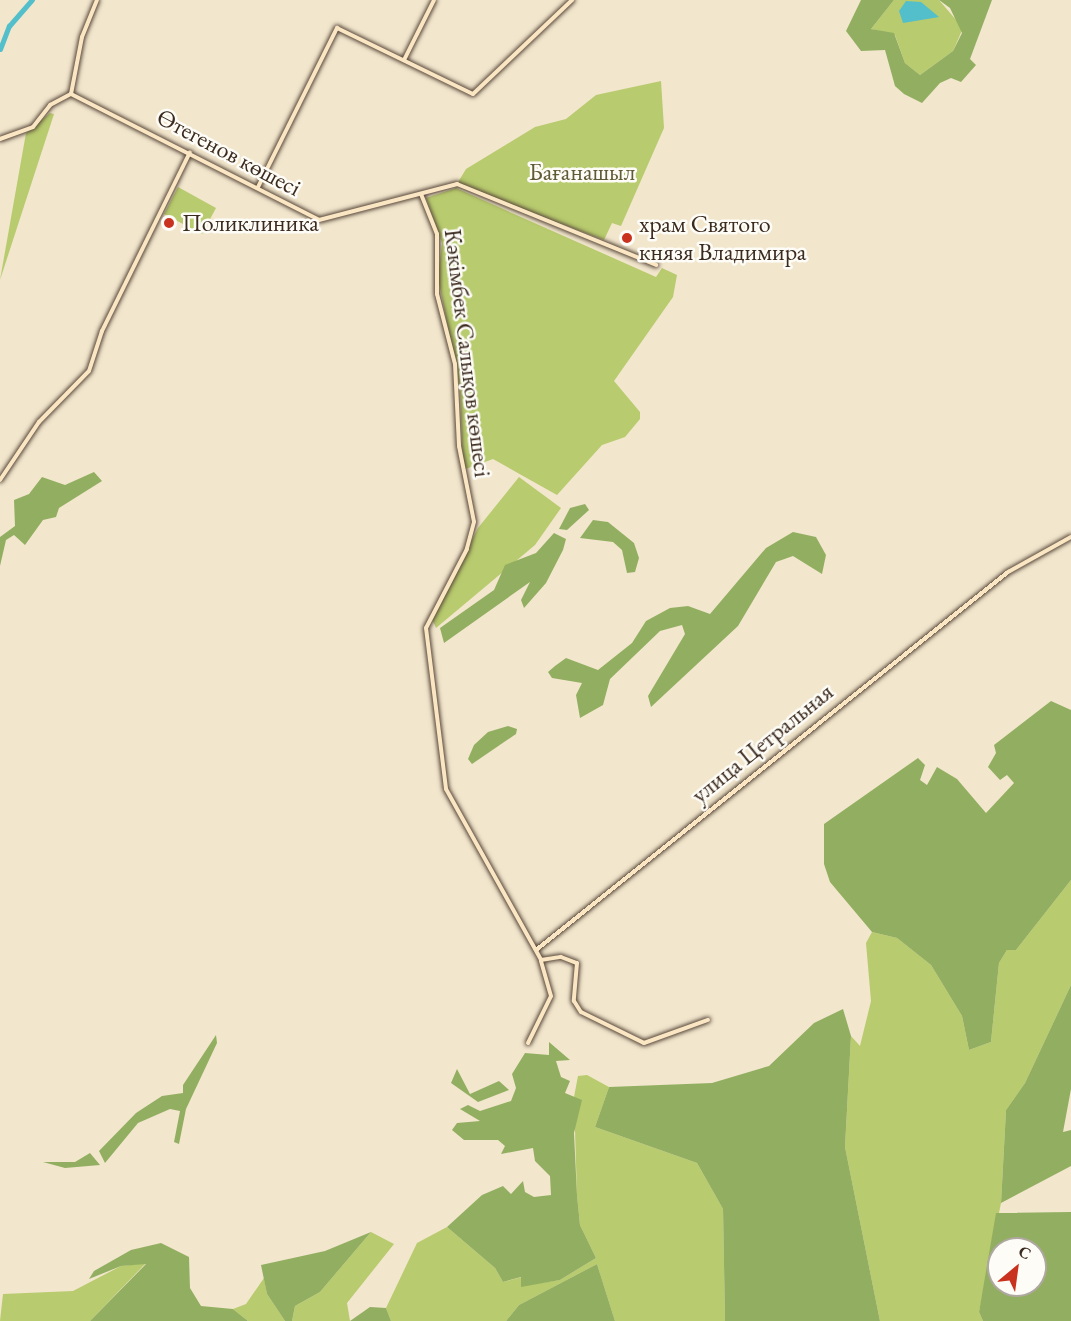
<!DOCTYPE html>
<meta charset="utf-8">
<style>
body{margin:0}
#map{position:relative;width:1071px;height:1321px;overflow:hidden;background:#f2e6cd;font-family:"EB Garamond",serif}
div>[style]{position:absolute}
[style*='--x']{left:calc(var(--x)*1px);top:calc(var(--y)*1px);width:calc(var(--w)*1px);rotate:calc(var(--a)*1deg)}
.green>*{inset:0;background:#b8cb6e}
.forest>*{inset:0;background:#92af61}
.water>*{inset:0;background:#52bfca}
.river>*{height:5px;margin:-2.5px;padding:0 2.5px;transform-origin:2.5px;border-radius:2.5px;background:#52bfca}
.roads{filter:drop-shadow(0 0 2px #564638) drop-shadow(0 0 2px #564638)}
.secondary>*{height:4px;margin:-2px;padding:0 2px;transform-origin:2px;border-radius:2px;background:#fbe6c3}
.dots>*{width:16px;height:16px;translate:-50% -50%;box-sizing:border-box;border:3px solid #fdfcf7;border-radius:50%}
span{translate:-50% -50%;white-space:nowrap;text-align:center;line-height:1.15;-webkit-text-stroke:5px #fdfcf7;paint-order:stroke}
.street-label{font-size:24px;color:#3b2a1e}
.park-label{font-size:24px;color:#605a36}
.poi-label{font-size:24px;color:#3b2a1e}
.left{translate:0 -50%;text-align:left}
.north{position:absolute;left:987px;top:1237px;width:60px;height:60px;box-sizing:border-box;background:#fdfcf7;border:2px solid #afa8a0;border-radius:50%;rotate:29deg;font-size:16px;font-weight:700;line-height:24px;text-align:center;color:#3b2a1e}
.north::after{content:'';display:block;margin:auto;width:21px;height:27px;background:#c8321e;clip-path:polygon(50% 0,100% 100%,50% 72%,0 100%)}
</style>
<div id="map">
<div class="green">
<i style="clip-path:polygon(894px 0,939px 0,963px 28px,953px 51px,920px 75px,905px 63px,895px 35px,871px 29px)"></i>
<i style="clip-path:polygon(661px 81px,664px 128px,621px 226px,612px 223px,604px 240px,457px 184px,466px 169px,535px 127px,566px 119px,596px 95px)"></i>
<i style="clip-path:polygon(50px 113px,54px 114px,0 280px,26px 133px)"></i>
<i style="clip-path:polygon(178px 187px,216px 208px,202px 234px,164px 214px)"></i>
<i style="clip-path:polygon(456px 188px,656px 277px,662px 268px,677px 275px,673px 297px,614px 381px,640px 412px,640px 419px,625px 437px,602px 445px,557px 495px,493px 459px,463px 470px,460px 387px,438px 278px,442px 243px,426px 198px)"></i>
<i style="clip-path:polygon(519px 477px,561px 508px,535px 545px,436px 628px,432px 619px,478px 528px)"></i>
<i style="clip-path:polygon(1071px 880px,1071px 985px,1025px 1083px,1006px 1110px,1001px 1203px,979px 1312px,983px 1321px,880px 1321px,845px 1147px,851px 1036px,860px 1046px,871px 1001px,866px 943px,872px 932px,897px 938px,931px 965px,962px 1016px,969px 1050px,991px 1042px,999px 963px,1007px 950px,1016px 950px)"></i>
<i style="clip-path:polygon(587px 1075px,609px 1087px,595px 1127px,697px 1163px,723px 1209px,725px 1321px,615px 1321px,597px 1264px,519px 1305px,506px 1321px,391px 1321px,386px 1308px,417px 1243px,447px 1227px,495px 1268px,503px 1282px,522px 1277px,521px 1286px,560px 1280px,596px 1258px,580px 1225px,577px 1195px,574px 1097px,578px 1076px)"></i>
<i style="clip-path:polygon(371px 1232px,394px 1244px,347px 1303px,350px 1321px,292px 1321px,295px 1306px,320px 1292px)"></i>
<i style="clip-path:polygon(146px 1263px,90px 1321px,0 1321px,3px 1294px,73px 1291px,121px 1266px)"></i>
<i style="clip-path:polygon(264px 1278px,267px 1294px,285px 1321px,248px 1321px,233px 1309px,246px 1304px)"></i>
</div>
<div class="forest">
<i style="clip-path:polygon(861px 0,894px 0,871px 29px,894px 33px,905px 63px,920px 75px,953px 51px,962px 33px,950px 8px,939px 0,992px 0,970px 59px,976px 65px,961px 82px,951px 78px,940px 83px,922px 103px,904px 94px,895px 86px,885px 50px,861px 51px,846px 31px)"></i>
<i style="clip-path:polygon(94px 472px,102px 481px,59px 508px,56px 517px,43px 520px,25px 545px,14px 535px,6px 540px,0 566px,0 537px,15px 526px,14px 500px,29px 494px,42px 477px,65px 485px)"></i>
<i style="clip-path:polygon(585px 504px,589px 510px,567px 530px,559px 529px,570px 508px)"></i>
<i style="clip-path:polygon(593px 520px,608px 522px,634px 543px,639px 558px,635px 572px,627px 573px,622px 550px,613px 542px,580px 538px)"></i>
<i style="clip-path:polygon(793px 532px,816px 537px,826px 555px,822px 574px,793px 556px,776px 562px,738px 626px,651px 707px,648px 696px,685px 634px,682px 625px,660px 631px,610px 679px,603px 705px,580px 718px,576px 695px,582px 683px,552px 678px,548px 672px,555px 666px,566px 658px,598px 670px,632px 643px,646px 621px,670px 608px,688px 606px,710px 614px,766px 548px)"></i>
<i style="clip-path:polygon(554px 533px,566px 539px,563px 550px,546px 583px,524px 608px,521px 600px,530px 582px,444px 643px,440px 628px,494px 590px,505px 565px,536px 553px)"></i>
<i style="clip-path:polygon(1051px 701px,1071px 710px,1071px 880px,1016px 950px,1007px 950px,999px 963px,991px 1042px,969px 1050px,962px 1016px,931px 965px,897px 938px,872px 932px,830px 882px,824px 864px,824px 824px,918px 758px,925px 765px,920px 780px,927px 785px,937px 767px,957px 779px,986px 813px,1014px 783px,1007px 775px,1000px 780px,988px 767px,996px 753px,994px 745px)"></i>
<i style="clip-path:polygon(508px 726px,517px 729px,516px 734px,472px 764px,468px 759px,474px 745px,488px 732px)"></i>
<i style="clip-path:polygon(1071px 985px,1071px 1089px,1063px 1132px,1071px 1130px,1071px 1166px,1001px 1203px,1006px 1110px,1025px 1083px)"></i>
<i style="clip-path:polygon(843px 1009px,851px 1036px,845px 1147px,880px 1321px,725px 1321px,723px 1209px,697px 1163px,595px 1127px,609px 1087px,712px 1083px,769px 1066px,814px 1023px)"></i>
<i style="clip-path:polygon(216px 1035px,217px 1043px,186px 1109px,179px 1144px,174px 1142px,180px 1111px,170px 1109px,138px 1123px,105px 1163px,99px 1151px,136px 1113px,162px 1096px,183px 1093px,183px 1085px)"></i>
<i style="clip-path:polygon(549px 1042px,570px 1060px,556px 1061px,561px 1077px,570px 1081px,565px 1093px,582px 1100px,574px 1133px,577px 1195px,580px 1225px,596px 1258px,560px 1280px,521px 1287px,521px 1277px,503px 1282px,495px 1268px,447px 1227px,482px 1195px,503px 1186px,511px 1194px,523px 1181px,525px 1192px,534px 1197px,551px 1195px,550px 1176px,535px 1161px,533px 1148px,501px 1154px,505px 1146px,498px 1140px,464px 1140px,452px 1130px,457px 1123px,480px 1121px,460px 1109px,468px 1105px,480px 1111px,511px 1101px,516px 1088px,512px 1074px,525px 1053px,549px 1055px)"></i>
<i style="clip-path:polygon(457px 1069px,470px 1094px,499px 1081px,509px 1090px,478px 1102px,451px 1083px)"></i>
<i style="clip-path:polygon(90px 1153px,100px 1165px,65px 1168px,43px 1162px,75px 1162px)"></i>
<i style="clip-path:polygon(evenodd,1071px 1212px,1071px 1321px,983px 1321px,979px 1312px,996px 1213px,1071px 1212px,999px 1249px,1035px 1249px,1035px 1285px,999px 1285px,999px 1249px)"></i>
<i style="clip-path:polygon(371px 1232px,320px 1292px,295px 1306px,292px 1321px,285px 1321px,267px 1294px,261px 1265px,325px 1251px)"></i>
<i style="clip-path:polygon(161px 1243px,189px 1257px,190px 1288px,201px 1306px,233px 1309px,248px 1321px,90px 1321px,146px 1264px,121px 1266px,89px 1279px,94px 1271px,131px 1250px)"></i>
<i style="clip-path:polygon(597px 1264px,615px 1321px,506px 1321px,519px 1305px)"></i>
<i style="clip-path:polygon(370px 1307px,386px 1308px,391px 1321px,350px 1321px)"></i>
</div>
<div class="water">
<i style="clip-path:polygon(906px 1px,921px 2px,939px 17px,903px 23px,899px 11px)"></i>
</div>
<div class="river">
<i style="--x:0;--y:49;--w:25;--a:-69"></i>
<i style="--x:9;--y:26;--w:35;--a:-49"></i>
</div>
<div class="roads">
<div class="secondary">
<i style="--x:404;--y:60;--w:67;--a:-63.4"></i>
<i style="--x:71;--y:94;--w:58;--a:-79.1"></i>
<i style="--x:82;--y:37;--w:40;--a:-68"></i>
<i style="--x:0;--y:139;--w:35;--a:-20"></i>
<i style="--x:33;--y:127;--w:28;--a:-52"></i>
<i style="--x:50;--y:105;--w:24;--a:-28"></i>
<i style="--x:71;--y:94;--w:278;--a:26.9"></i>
<i style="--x:319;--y:220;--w:143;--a:-14.6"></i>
<i style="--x:457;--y:184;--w:215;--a:22.1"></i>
<i style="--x:258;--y:187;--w:178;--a:-63.6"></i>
<i style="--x:337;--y:28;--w:151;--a:25.9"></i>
<i style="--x:473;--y:94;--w:137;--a:-43.5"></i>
<i style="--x:421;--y:194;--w:43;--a:68.2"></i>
<i style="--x:437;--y:234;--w:60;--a:90"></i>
<i style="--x:437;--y:294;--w:72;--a:75.6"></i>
<i style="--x:455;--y:364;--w:82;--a:87.2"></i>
<i style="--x:459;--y:446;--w:77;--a:78.8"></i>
<i style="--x:474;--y:522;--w:28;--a:105"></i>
<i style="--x:467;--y:549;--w:89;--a:117.4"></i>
<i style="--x:426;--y:628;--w:162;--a:82.9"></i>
<i style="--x:446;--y:789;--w:196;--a:60.9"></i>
<i style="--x:541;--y:960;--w:20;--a:-9"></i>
<i style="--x:561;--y:957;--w:17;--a:21"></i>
<i style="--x:577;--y:963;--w:38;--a:95"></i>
<i style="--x:574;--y:1001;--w:13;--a:58"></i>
<i style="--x:581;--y:1012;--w:70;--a:26.2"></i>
<i style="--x:644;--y:1043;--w:68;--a:-19.8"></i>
<i style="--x:0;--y:480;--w:70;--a:-56.1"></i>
<i style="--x:39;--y:422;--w:71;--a:-45.6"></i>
<i style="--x:89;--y:371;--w:42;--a:-72"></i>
<i style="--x:102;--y:331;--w:199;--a:-63.8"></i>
<i style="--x:536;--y:950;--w:605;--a:-38.69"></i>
<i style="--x:1008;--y:572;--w:72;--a:-29.1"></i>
<i style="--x:528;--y:1043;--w:52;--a:-63.9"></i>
<i style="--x:551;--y:996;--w:37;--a:-106"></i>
</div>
</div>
<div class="dots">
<i style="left:169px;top:223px;background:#c8321e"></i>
<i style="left:627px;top:238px;background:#c8321e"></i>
</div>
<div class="street-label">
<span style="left:229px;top:152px;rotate:28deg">Өтегенов көшесі</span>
<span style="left:468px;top:353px;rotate:83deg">Кәкімбек Салықов көшесі</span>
<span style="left:762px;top:743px;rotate:-39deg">улица Цетральная</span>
</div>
<div class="park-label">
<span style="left:582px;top:172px">Бағанашыл</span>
</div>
<div class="poi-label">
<span class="left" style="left:182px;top:223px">Поликлиника</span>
<span class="left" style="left:639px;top:238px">храм Святого<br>князя Владимира</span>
</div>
<div class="north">С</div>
</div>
